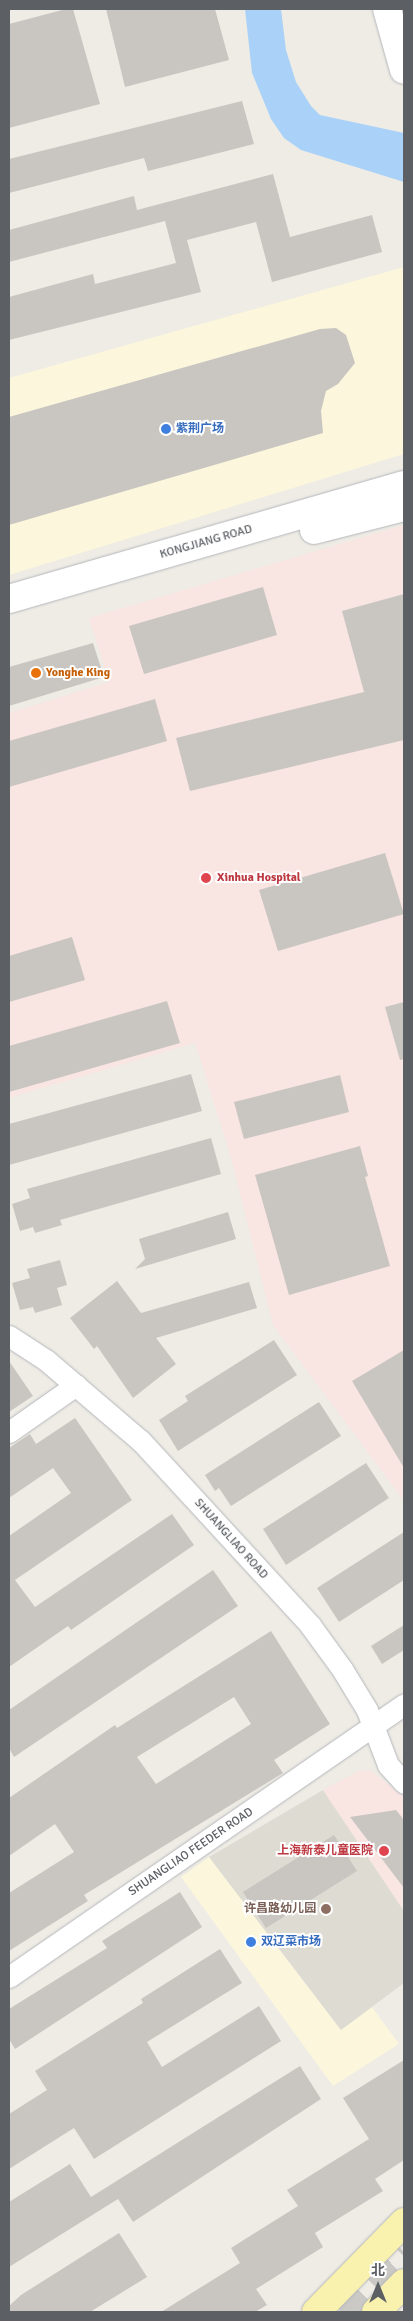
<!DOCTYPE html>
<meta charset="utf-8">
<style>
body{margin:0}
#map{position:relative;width:413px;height:2321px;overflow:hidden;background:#eeece5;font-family:Signika,"Noto Sans SC",sans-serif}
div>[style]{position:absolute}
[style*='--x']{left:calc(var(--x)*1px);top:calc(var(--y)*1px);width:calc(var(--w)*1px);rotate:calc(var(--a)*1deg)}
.commercial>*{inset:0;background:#fbf6dc}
.education>*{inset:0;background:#dedbd3}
.medical>*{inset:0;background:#f9e5e2}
.water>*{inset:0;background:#aad2f9}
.building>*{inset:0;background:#c9c6c2}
.trunk-tunnel>*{height:28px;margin-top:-14px;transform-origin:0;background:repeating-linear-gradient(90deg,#cac9c5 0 28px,transparent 0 42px)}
.roads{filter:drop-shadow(0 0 1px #b5b6bb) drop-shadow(0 0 1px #b5b6bb)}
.minor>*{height:21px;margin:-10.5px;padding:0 10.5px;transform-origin:10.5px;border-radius:10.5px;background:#fff}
.secondary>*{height:28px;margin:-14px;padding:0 14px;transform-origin:14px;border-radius:14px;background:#fff}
.primary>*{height:28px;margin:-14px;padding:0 14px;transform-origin:14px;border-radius:14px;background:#f9f1ae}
.dots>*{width:14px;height:14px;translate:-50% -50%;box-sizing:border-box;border:2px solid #fff;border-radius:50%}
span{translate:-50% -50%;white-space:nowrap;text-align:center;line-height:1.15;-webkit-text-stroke:4px #fff;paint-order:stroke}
.shop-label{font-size:12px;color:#366cbe;font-weight:700}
.left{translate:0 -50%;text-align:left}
.street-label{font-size:12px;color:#5c5f64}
.food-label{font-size:12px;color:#c56008;font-weight:700}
.health-label{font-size:12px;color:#be3a42;font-weight:700}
.right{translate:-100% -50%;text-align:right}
.education-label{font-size:12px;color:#785e54;font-weight:700}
.frame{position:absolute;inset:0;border:10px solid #5c5f64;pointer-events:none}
.north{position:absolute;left:353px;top:2261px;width:50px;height:50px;-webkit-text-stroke:4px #fff;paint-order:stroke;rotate:0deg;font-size:14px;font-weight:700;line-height:20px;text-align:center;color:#5c5f64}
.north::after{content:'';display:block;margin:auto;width:18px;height:22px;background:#5c5f64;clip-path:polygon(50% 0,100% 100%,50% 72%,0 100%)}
</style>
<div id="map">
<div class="commercial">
<i style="clip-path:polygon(404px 267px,404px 454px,9px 575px,9px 378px)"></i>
<i style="clip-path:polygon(209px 1857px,341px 2030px,372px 2007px,399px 2044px,333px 2086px,181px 1877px)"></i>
</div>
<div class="education">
<i style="clip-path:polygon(323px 1790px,404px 1911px,404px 1983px,341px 2030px,209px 1857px)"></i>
</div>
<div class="medical">
<i style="clip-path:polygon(404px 525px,404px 1501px,273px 1325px,230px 1154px,195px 1043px,9px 1098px,9px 713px,109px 682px,89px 618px)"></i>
<i style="clip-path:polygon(370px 1770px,404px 1797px,402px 1908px,323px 1790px,359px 1771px)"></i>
</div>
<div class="water">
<i style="clip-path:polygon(245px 9px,281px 9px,286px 50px,296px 82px,311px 106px,320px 115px,404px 133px,404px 182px,301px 150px,284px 138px,271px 119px,252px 73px)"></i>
</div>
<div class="building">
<i style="clip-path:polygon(66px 9px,73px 9px,100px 104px,9px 128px,9px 24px)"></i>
<i style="clip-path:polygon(106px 9px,215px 9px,229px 60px,125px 87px)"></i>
<i style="clip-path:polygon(242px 101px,254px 144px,148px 171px,144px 158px,9px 193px,9px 159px)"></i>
<i style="clip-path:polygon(273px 174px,290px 237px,372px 215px,382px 252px,272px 282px,256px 222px,187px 240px,201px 292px,9px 340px,9px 297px,93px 274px,95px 284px,176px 263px,165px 221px,9px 262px,9px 230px,134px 196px,137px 210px)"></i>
<i style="clip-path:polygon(336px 328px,346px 335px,355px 363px,338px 384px,326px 391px,321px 411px,323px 433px,9px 525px,9px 417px,320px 329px)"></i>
<i style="clip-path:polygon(263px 587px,277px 635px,144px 674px,129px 626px)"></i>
<i style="clip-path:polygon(404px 594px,404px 740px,190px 791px,176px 738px,364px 692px,342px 611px)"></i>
<i style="clip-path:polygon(93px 643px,104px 677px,9px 706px,9px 667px)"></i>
<i style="clip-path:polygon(155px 699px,167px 741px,9px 787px,9px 741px)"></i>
<i style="clip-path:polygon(385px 853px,404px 914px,278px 951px,259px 890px)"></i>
<i style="clip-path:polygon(72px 937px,85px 980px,9px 1002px,9px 956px)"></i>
<i style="clip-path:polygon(167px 1001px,180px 1043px,9px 1092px,9px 1046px)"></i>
<i style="clip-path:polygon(404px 1002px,404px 1059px,400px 1060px,385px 1007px)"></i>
<i style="clip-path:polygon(191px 1074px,202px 1111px,9px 1165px,9px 1124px)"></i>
<i style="clip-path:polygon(340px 1075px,349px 1112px,244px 1139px,234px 1102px)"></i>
<i style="clip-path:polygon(211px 1138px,221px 1174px,60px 1220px,62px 1225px,35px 1233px,33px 1227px,20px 1231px,12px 1204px,30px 1198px,27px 1189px)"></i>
<i style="clip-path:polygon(360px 1146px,368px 1176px,365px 1177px,390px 1266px,289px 1295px,255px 1175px)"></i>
<i style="clip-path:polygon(228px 1212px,236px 1239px,135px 1269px,145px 1259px,139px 1239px)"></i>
<i style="clip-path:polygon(60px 1260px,67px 1285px,57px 1288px,62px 1305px,35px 1313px,33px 1307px,20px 1310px,12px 1283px,30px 1278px,27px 1269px)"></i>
<i style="clip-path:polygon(117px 1281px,141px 1313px,249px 1282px,257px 1308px,156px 1338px,176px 1364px,133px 1398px,97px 1346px,94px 1349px,70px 1318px)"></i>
<i style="clip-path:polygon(274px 1340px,297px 1375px,178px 1451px,159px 1420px,188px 1401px,185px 1396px)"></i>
<i style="clip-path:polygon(404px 1350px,404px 1468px,352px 1381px)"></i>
<i style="clip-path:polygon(9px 1361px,33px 1396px,9px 1412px)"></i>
<i style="clip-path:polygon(319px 1402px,341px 1436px,231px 1506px,219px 1488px,215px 1491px,205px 1475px)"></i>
<i style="clip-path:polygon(75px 1418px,132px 1500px,15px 1580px,35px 1607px,172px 1514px,194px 1545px,71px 1630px,68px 1626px,9px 1667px,9px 1536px,71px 1493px,53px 1468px,9px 1498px,9px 1448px,30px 1434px,36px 1444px)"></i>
<i style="clip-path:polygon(366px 1463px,389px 1498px,286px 1565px,263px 1529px)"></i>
<i style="clip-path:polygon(404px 1532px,404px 1580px,339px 1622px,317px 1588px)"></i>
<i style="clip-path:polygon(213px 1570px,238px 1606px,14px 1757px,9px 1748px,9px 1710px)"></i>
<i style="clip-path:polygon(404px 1625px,404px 1650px,382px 1664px,371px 1646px)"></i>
<i style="clip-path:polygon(evenodd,271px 1631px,330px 1724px,274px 1760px,283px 1773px,84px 1895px,88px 1901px,9px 1951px,9px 1893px,74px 1852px,55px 1824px,9px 1856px,9px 1798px,115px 1725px,117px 1728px,271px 1631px,234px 1697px,251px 1724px,156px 1784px,137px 1757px,234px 1697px)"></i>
<i style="clip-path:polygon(396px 1810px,404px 1820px,404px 1888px,350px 1817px)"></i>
<i style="clip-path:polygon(334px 1835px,357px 1871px,266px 1928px,243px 1892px)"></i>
<i style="clip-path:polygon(180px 1892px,202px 1927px,15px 2049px,9px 2039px,9px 2009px,107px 1948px,102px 1941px)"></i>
<i style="clip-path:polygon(220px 1949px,242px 1983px,147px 2042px,162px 2067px,259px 2006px,281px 2041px,94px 2159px,74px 2128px,9px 2169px,9px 2114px,47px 2090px,35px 2071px,143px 2003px,141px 1999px)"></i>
<i style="clip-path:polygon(404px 2060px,404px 2160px,375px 2179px,383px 2191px,315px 2233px,323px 2247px,256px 2289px,267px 2305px,255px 2312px,161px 2312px,240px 2263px,231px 2248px,298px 2206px,287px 2190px,369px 2139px,343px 2098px)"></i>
<i style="clip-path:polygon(300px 2066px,321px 2099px,133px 2222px,118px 2199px,9px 2267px,9px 2202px,70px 2164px,91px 2197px)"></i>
<i style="clip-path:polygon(119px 2233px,147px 2277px,90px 2312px,9px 2312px,9px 2306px,21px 2295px)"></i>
</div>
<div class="trunk-tunnel">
<i style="--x:341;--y:2312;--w:87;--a:-43.6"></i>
</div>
<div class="roads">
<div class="minor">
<i style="--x:9;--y:1336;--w:44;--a:33"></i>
<i style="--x:46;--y:1360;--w:125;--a:40.5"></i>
<i style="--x:141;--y:1441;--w:250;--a:47.4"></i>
<i style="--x:310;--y:1625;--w:54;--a:54"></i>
<i style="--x:342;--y:1669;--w:48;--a:58.6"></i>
<i style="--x:367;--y:1710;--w:59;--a:69.1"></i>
<i style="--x:388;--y:1765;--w:24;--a:48"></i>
<i style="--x:9;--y:1432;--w:82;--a:-35"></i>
<i style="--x:9;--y:1977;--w:480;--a:-34.6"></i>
</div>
<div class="secondary">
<i style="--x:387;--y:9;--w:63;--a:74.4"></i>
<i style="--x:314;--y:530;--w:93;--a:-14.3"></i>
<i style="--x:9;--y:599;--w:411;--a:-16.1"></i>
</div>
<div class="primary">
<i style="--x:316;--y:2312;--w:126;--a:-45.6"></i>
<i style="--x:376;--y:2312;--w:40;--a:-46"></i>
</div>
</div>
<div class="dots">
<i style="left:166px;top:429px;background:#3f7fe0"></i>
<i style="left:36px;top:673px;background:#e8710a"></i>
<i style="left:206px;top:878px;background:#e0444e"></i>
<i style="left:384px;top:1851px;background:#e0444e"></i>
<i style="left:326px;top:1909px;background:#8d6e63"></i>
<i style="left:251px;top:1942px;background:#3f7fe0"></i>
</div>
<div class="shop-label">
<span class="left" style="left:176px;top:429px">紫荆广场</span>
<span class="left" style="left:261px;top:1942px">双辽菜市场</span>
</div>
<div class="street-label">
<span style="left:206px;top:542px;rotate:-16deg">KONGJIANG ROAD</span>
<span style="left:231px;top:1539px;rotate:48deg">SHUANGLIAO ROAD</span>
<span style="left:191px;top:1852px;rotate:-34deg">SHUANGLIAO FEEDER ROAD</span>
</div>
<div class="food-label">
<span class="left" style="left:46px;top:673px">Yonghe King</span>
</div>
<div class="health-label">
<span class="left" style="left:217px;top:878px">Xinhua Hospital</span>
<span class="right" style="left:373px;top:1851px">上海新泰儿童医院</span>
</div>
<div class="education-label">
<span class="right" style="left:316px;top:1909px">许昌路幼儿园</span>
</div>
<div class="frame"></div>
<div class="north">北</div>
</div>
